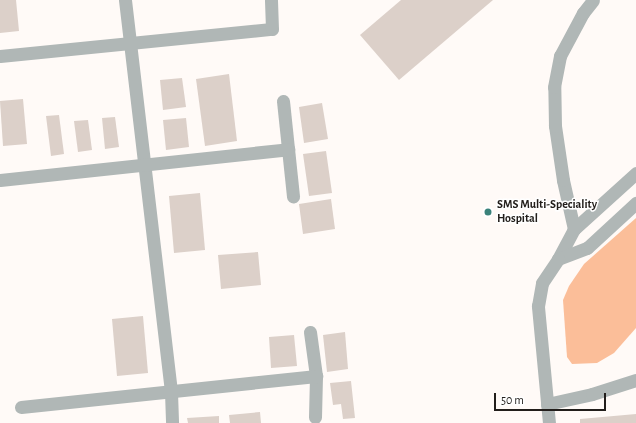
<!DOCTYPE html>
<style>
body{margin:0}
#map{position:relative;width:636px;height:423px;overflow:hidden;background:#fffaf7;font-family:"Alegreya Sans",sans-serif}
div>[style]{position:absolute}
[style*='--x']{left:calc(var(--x)*1px);top:calc(var(--y)*1px);width:calc(var(--w)*1px);rotate:calc(var(--a)*1deg)}
.green>*{inset:0;background:#fbbe99}
.building>*{inset:0;background:#dcd0c9}
.street>*{height:13px;margin:-6.5px;padding:0 6.5px;transform-origin:6.5px;border-radius:6.5px;background:#b0b7b6}
.dots>*{width:11px;height:11px;translate:-50% -50%;box-sizing:border-box;border:2px solid #fff;border-radius:50%}
span{translate:-50% -50%;white-space:nowrap;text-align:center;line-height:1.15;-webkit-text-stroke:3px #fff;paint-order:stroke}
.poi-label{font-size:12px;color:#221e1b;font-weight:700}
.left{translate:0 -50%;text-align:left}
.scale{position:absolute;left:494px;top:393px;width:112px;height:18px;box-sizing:border-box;border:2px solid #221e1b;border-top:0;padding-left:5px;font-size:12px;line-height:14px;white-space:nowrap;color:#221e1b;-webkit-text-stroke:3px #fff;paint-order:stroke}
</style>
<div id="map">
<div class="green">
<i style="clip-path:polygon(636px 218px,636px 328px,614px 353px,597px 363px,572px 364px,567px 357px,563px 300px,569px 286px,584px 264px)"></i>
</div>
<div class="building">
<i style="clip-path:polygon(0 0,16px 0,19px 31px,0 33px)"></i>
<i style="clip-path:polygon(401px 0,493px 0,399px 80px,360px 35px)"></i>
<i style="clip-path:polygon(229px 74px,237px 141px,205px 146px,196px 79px)"></i>
<i style="clip-path:polygon(182px 78px,186px 107px,163px 110px,160px 80px)"></i>
<i style="clip-path:polygon(23px 99px,27px 144px,3px 146px,0 101px)"></i>
<i style="clip-path:polygon(322px 103px,328px 139px,304px 143px,299px 107px)"></i>
<i style="clip-path:polygon(59px 115px,64px 154px,51px 156px,46px 116px)"></i>
<i style="clip-path:polygon(115px 117px,119px 147px,105px 149px,102px 118px)"></i>
<i style="clip-path:polygon(186px 118px,189px 147px,166px 150px,163px 120px)"></i>
<i style="clip-path:polygon(88px 120px,92px 150px,78px 152px,74px 121px)"></i>
<i style="clip-path:polygon(326px 151px,332px 193px,309px 196px,303px 154px)"></i>
<i style="clip-path:polygon(200px 193px,205px 250px,174px 253px,169px 196px)"></i>
<i style="clip-path:polygon(331px 199px,335px 229px,303px 234px,299px 204px)"></i>
<i style="clip-path:polygon(258px 252px,261px 285px,221px 289px,218px 255px)"></i>
<i style="clip-path:polygon(143px 316px,148px 373px,117px 376px,112px 319px)"></i>
<i style="clip-path:polygon(345px 332px,348px 369px,327px 372px,323px 335px)"></i>
<i style="clip-path:polygon(294px 335px,297px 366px,271px 368px,269px 337px)"></i>
<i style="clip-path:polygon(351px 381px,355px 418px,343px 419px,341px 404px,333px 405px,330px 383px)"></i>
<i style="clip-path:polygon(260px 412px,261px 423px,230px 423px,229px 415px)"></i>
<i style="clip-path:polygon(636px 414px,636px 423px,580px 423px,580px 419px)"></i>
<i style="clip-path:polygon(219px 416px,219px 423px,188px 423px,187px 418px)"></i>
</div>
<div class="street">
<i style="--x:125;--y:0;--w:395;--a:83.3"></i>
<i style="--x:171;--y:392;--w:31;--a:88"></i>
<i style="--x:0;--y:56;--w:273;--a:-5.7"></i>
<i style="--x:272;--y:29;--w:29;--a:-92"></i>
<i style="--x:283;--y:101;--w:96;--a:84"></i>
<i style="--x:636;--y:173;--w:84;--a:137.9"></i>
<i style="--x:574;--y:229;--w:34;--a:118"></i>
<i style="--x:558;--y:259;--w:31;--a:-21"></i>
<i style="--x:587;--y:248;--w:67;--a:-42.6"></i>
<i style="--x:0;--y:180;--w:290;--a:-6.1"></i>
<i style="--x:574;--y:229;--w:50;--a:-102.7"></i>
<i style="--x:563;--y:180;--w:55;--a:-98.4"></i>
<i style="--x:555;--y:126;--w:39;--a:-91"></i>
<i style="--x:554;--y:87;--w:32;--a:-79"></i>
<i style="--x:560;--y:56;--w:49;--a:-61.9"></i>
<i style="--x:583;--y:13;--w:16;--a:-52"></i>
<i style="--x:310;--y:332;--w:44;--a:82.2"></i>
<i style="--x:316;--y:376;--w:41;--a:91.4"></i>
<i style="--x:547;--y:404;--w:46;--a:-12.5"></i>
<i style="--x:592;--y:394;--w:46;--a:-17.7"></i>
<i style="--x:21;--y:407;--w:297;--a:-6"></i>
<i style="--x:549;--y:423;--w:118;--a:-95.4"></i>
<i style="--x:538;--y:306;--w:23;--a:-80"></i>
<i style="--x:542;--y:283;--w:29;--a:-56"></i>
</div>
<div class="dots">
<i style="left:488px;top:212px;background:#3b827a"></i>
</div>
<div class="poi-label">
<span class="left" style="left:497px;top:212px">SMS Multi-Speciality<br>Hospital</span>
</div>
<div class="scale">50 m</div>
</div>
